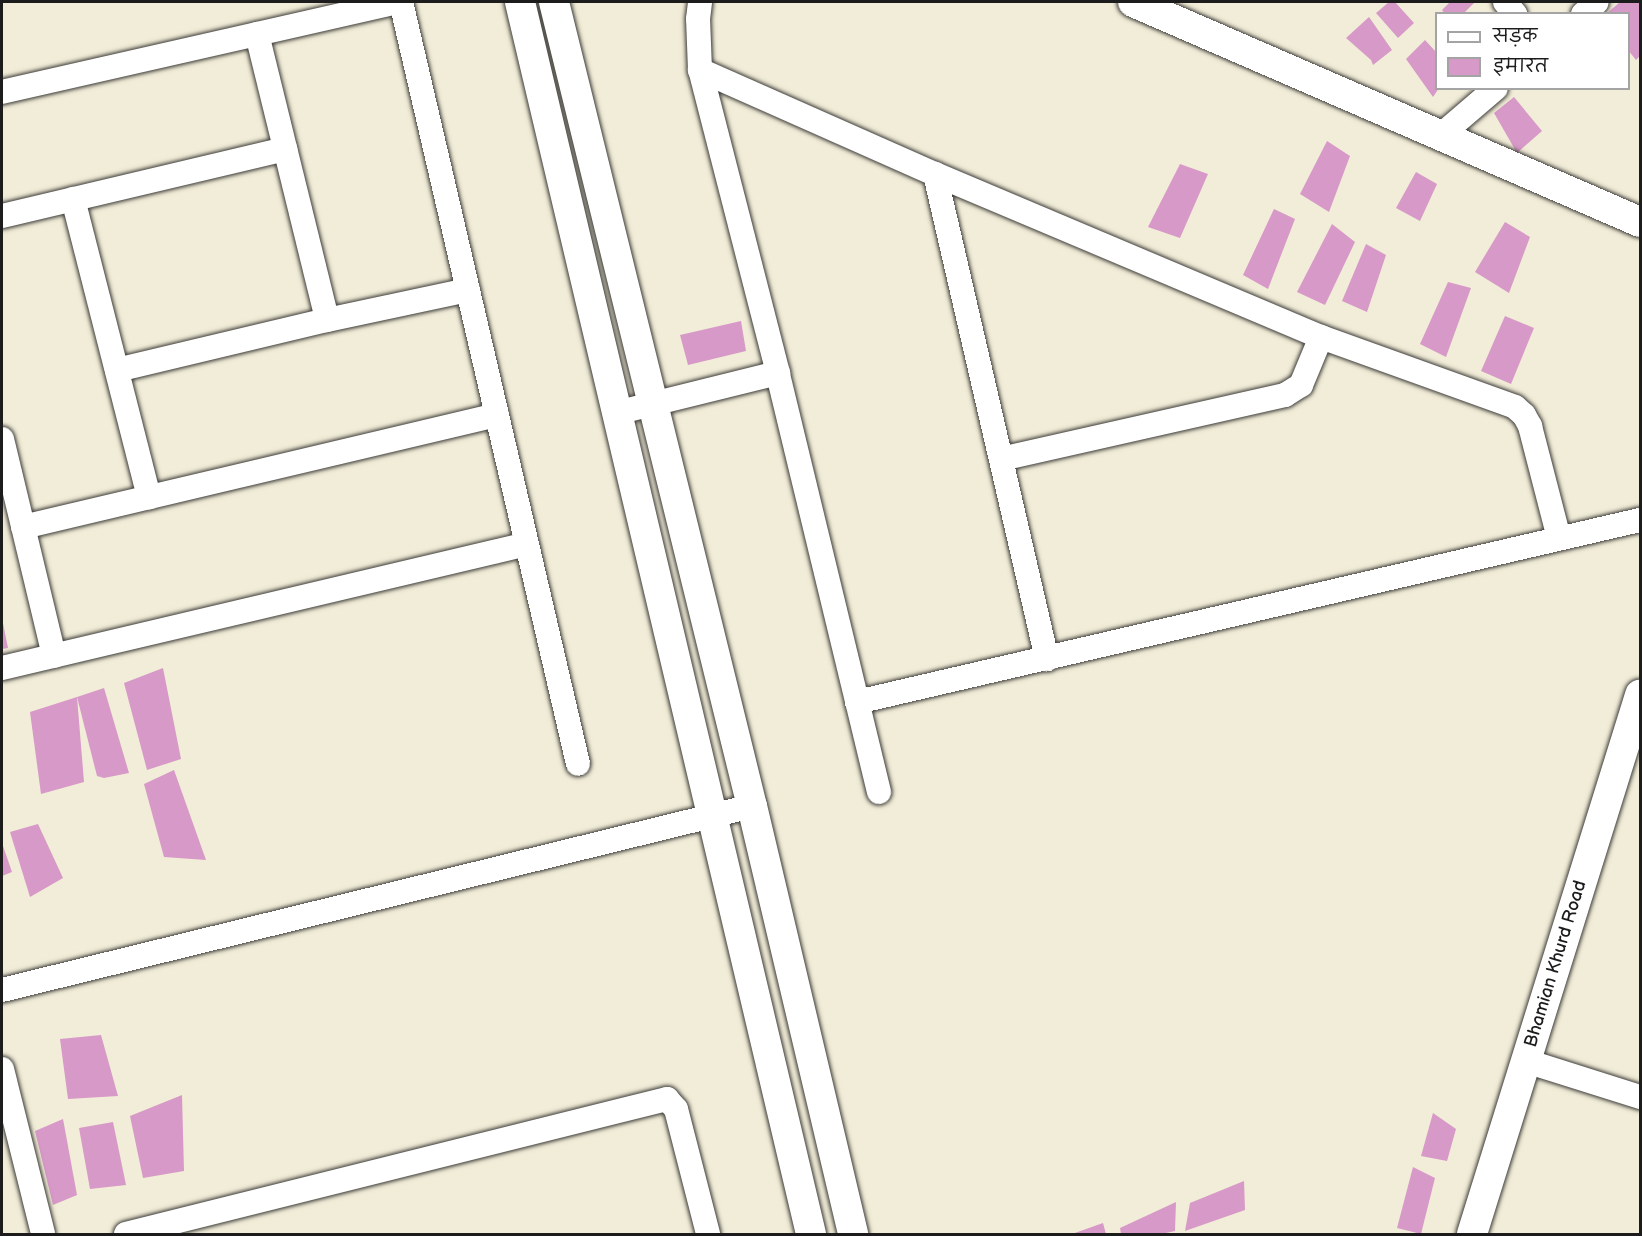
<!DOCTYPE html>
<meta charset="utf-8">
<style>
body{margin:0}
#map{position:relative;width:1642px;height:1236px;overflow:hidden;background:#f2edd8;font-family:"Balsamiq Sans","Playpen Sans Deva",sans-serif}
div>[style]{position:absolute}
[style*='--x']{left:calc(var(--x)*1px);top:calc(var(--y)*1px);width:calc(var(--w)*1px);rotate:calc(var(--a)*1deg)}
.building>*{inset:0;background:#d799c7}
.roads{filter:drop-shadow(0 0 2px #3c3b38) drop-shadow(0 0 2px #3c3b38)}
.minor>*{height:24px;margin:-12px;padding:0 12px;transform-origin:12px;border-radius:12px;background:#fff}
.tertiary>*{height:30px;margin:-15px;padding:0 15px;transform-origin:15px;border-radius:15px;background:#fff}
span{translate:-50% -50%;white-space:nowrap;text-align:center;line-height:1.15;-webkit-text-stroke:4.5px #fff;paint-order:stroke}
.street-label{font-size:18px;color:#1c1c1c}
.frame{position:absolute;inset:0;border:3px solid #1c1c1c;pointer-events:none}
.legend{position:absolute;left:1435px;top:12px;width:195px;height:78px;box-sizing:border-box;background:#fff;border:2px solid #a4a4a4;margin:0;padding:8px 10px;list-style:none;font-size:18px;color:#1c1c1c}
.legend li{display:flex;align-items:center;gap:12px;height:30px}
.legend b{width:30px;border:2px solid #a4a4a4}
</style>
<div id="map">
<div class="building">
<i style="clip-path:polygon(1389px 2px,1395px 2px,1414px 23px,1398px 38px,1376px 13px)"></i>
<i style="clip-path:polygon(1450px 2px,1475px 2px,1463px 14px,1445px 14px,1442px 10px)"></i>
<i style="clip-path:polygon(1620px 2px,1640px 2px,1640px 56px,1636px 60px,1628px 50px,1628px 14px,1606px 14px)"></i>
<i style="clip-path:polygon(1369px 17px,1392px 50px,1373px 65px,1371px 60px,1346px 38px)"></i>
<i style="clip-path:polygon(1425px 40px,1436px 52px,1436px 88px,1439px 88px,1433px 97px,1406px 59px)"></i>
<i style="clip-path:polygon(1514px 97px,1542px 131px,1517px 153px,1494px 113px)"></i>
<i style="clip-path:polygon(1327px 141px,1350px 156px,1329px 212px,1300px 194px)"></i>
<i style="clip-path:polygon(1180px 164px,1208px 174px,1180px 238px,1148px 227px)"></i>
<i style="clip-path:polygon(1416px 172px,1437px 184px,1420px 221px,1396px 208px)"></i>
<i style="clip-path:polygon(1274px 209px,1295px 219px,1268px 289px,1243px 275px)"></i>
<i style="clip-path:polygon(1505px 222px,1530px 237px,1509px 293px,1475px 272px)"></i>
<i style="clip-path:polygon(1332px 224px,1355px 242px,1325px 305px,1297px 292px)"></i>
<i style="clip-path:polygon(1366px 244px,1386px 255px,1367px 312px,1342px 301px)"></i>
<i style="clip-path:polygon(1448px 282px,1471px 288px,1446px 357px,1420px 344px)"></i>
<i style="clip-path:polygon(1505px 316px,1534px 328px,1511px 384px,1481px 371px)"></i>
<i style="clip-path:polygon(741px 321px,746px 351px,688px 365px,680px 335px)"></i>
<i style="clip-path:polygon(2px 618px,8px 648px,2px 649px)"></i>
<i style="clip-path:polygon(163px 668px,181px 759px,147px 770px,124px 683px)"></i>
<i style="clip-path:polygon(104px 688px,129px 773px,104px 778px,97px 776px,77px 697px)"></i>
<i style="clip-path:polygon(77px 697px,84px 782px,41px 794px,30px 712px)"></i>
<i style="clip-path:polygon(174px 770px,206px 860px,164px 857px,144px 784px)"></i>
<i style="clip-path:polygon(38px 824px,63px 878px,30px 897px,10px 832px)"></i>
<i style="clip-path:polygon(2px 843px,12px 872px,2px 876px)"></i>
<i style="clip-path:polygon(101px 1035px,118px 1096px,68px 1099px,60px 1039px)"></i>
<i style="clip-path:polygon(182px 1095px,184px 1171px,143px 1178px,130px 1116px)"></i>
<i style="clip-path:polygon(1433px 1113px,1456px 1129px,1447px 1161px,1421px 1156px)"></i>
<i style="clip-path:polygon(63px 1119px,77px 1195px,53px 1205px,35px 1131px)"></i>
<i style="clip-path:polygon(113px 1122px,126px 1185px,90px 1189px,79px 1128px)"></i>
<i style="clip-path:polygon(1413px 1167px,1435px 1178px,1421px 1234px,1397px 1228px)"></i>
<i style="clip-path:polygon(1244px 1181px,1245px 1210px,1185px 1231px,1190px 1203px)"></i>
<i style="clip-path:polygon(1176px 1202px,1175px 1231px,1161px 1234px,1121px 1234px,1120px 1228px)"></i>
<i style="clip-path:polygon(1103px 1223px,1106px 1234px,1072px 1234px)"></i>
</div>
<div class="roads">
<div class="minor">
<i style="--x:401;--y:2;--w:782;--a:76.92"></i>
<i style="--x:1505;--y:2;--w:16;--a:50"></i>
<i style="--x:1583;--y:14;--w:18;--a:-41"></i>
<i style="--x:257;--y:34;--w:294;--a:76.2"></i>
<i style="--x:700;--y:70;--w:51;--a:-92.2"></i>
<i style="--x:698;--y:19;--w:17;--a:-83"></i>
<i style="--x:2;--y:92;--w:406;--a:-12.8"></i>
<i style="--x:1441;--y:135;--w:72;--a:-40.5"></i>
<i style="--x:935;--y:174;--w:498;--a:77"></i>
<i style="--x:73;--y:199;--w:308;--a:75.7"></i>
<i style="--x:2;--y:216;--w:291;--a:-13.3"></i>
<i style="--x:117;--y:370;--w:216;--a:-13.4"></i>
<i style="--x:327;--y:320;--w:144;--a:-12"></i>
<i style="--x:616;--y:413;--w:167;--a:-13.9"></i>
<i style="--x:2;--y:439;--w:223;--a:76.5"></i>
<i style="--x:1001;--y:459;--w:291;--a:-12.7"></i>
<i style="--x:1285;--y:395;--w:19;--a:-32"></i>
<i style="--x:1301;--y:385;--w:52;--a:-67.4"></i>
<i style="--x:23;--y:527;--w:487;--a:-13.3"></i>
<i style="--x:2;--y:668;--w:539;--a:-13.29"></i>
<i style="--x:857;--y:702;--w:804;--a:-13.09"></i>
<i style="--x:879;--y:792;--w:431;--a:-103.6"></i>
<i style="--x:778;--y:373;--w:313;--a:-104.4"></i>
<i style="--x:700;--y:70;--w:257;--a:23.9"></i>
<i style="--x:935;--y:174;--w:419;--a:22.9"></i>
<i style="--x:1321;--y:337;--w:206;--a:19.8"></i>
<i style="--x:1515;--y:407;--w:12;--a:42"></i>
<i style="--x:1524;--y:415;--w:13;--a:61"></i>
<i style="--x:1530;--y:426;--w:116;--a:75.5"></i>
<i style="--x:2;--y:990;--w:772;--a:-13.78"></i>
<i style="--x:1526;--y:1061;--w:120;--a:17.5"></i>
<i style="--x:2;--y:1069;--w:170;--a:76"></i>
<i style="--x:126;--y:1234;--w:558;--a:-14.01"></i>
<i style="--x:667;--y:1099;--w:13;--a:48"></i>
<i style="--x:676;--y:1109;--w:129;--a:75.6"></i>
</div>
<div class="tertiary">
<i style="--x:520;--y:2;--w:1266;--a:76.71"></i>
<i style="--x:554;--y:2;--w:828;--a:76.17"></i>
<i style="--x:752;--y:806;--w:440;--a:76.7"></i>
<i style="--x:1133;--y:2;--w:553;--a:23.46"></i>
<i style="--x:1472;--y:1234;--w:565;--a:-72.69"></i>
</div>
</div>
<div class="street-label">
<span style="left:1556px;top:964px;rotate:-73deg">Bhamian Khurd Road</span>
</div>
<div class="frame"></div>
<ul class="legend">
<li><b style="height:8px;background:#fff"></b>सड़क</li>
<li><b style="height:16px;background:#d799c7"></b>इमारत</li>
</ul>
</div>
